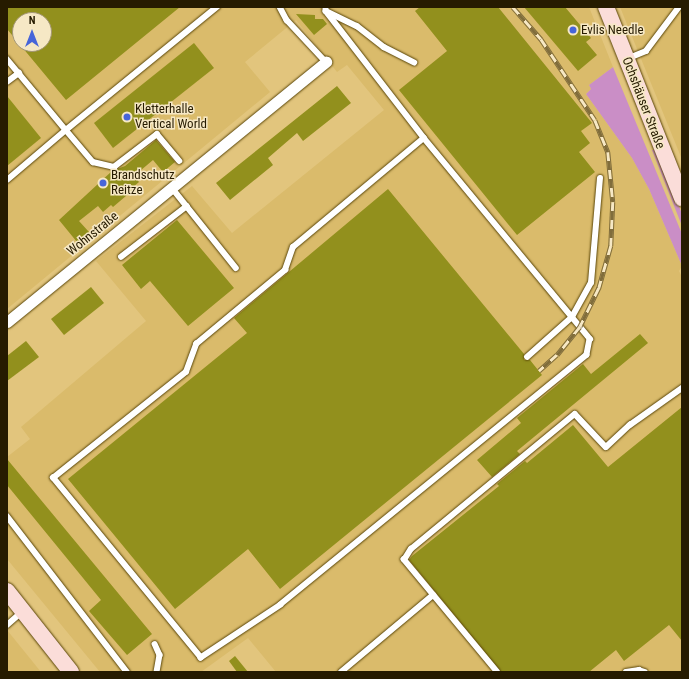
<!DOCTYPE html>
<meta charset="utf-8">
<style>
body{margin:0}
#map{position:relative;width:689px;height:679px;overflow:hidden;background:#e2c57d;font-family:"Roboto Condensed",sans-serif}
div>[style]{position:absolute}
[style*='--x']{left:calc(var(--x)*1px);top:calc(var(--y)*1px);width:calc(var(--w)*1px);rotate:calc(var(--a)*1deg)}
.built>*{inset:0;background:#dabb6b}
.green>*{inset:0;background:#ca8ec6}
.building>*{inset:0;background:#92901d}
.roads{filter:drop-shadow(0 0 1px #594509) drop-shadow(0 0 1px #594509)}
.lane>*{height:5.5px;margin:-2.75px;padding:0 2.75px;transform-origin:2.75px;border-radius:2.75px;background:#fff}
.street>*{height:11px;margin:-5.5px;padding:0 5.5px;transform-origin:5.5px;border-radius:5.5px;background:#fff}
.secondary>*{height:16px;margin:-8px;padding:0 8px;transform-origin:8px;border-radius:8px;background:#fbddd9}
.rail>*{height:4.5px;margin-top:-2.25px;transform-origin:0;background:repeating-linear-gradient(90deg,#f6e8c5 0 9px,#806d3c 0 18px);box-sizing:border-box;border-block:1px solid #806d3c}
.dots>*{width:11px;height:11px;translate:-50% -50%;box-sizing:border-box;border:2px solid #f6e8c5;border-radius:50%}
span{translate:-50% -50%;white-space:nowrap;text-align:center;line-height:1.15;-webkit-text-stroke:3px #f6e8c5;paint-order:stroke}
.poi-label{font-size:13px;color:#261b00}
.left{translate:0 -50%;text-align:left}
.street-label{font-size:13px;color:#261b00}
.frame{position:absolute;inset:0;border:8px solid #261b00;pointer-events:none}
.north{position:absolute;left:12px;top:12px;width:40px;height:40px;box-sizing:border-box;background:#f6e8c5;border:1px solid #a39676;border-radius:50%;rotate:0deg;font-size:11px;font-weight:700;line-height:16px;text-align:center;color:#261b00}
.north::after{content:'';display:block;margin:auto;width:14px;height:18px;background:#4765d9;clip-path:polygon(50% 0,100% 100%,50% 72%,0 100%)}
</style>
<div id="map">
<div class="built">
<i style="clip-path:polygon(evenodd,7px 7px,589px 7px,613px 67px,589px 85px,591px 89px,586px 94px,632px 158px,649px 189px,682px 266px,679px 271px,682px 277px,682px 672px,276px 672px,248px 638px,201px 672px,100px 672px,7px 559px,7px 457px,30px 439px,21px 427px,146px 321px,96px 261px,192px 186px,232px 233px,384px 110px,347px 65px,337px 72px,296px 20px,245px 62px,270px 92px,7px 309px,7px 7px,20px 20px,44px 20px,44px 44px,20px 44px,20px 20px)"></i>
<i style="clip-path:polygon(620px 7px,682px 7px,682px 160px,681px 157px)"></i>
<i style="clip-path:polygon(7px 630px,41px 672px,7px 672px)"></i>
</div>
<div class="green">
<i style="clip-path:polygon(613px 67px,682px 234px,682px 266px,649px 189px,632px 158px,586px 94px,591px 89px,589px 85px)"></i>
<i style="clip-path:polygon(656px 149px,682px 214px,682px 226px,652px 150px)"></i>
</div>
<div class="building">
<i style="clip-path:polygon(evenodd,7px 7px,180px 7px,66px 100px,7px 29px,7px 7px,20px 20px,44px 20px,44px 44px,20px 44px,20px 20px)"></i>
<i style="clip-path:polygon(420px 7px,498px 7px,592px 123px,581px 131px,590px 143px,579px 152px,595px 172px,517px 235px,399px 90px,447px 51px,415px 11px)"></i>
<i style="clip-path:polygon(524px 7px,565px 7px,591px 38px,586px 42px,597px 55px,578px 71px)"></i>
<i style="clip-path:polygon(296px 14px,315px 15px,315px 19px,323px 19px,327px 24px,314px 35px)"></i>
<i style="clip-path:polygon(194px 43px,214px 68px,113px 148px,94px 123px)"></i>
<i style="clip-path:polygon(337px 86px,351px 103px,303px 141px,297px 133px,268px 158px,273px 165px,230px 200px,216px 183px)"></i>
<i style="clip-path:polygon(7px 96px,41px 138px,7px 166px)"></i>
<i style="clip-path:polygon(156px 140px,175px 162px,163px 172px,153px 160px,134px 176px,139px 182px,132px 188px,133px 190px,113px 207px,111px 205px,103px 212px,98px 206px,79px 221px,89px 232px,77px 242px,59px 220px,112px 171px,125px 166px)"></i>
<i style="clip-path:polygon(388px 189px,524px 354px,524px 360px,530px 360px,542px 375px,280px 589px,248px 549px,175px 609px,68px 479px,247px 333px,234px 318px)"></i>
<i style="clip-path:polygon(177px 220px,234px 288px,188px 326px,150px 281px,141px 289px,122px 265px)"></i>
<i style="clip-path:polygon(91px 287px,104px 303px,64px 335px,51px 319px)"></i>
<i style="clip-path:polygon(640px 334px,648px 343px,517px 451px,520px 454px,492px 477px,477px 460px,521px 423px,517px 418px,583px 364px,591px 374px)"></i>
<i style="clip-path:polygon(26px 341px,39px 357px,7px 381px,7px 356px)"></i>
<i style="clip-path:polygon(682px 407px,682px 641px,669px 625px,624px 661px,616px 650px,589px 672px,501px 672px,409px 560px,412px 556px,499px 486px,497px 484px,525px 461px,527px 463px,573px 425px,608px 467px)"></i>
<i style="clip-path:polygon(7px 459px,152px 634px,127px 655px,89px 611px,101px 600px,7px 485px)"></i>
<i style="clip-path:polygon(235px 656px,248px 672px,237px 672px,229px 661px)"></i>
</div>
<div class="roads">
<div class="lane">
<i style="--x:280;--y:7;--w:15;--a:62"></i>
<i style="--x:287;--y:20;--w:57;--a:47.1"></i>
<i style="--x:326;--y:7;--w:4;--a:90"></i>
<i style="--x:326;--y:11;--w:160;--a:52.3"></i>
<i style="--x:424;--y:138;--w:261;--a:50.4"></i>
<i style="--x:590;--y:339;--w:16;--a:101"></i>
<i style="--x:587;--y:355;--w:395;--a:140.8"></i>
<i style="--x:281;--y:605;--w:96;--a:146.5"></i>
<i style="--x:201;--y:658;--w:233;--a:-129.4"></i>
<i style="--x:53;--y:478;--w:170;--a:-38.6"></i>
<i style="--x:186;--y:372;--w:30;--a:-70"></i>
<i style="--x:196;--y:344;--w:116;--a:-39.7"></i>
<i style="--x:285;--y:270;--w:24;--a:-71"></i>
<i style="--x:293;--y:247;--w:170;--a:-39.8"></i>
<i style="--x:328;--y:12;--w:32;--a:26"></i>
<i style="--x:357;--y:26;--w:34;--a:38"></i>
<i style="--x:384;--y:47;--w:34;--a:27"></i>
<i style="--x:629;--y:58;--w:18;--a:-22"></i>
<i style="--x:646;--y:51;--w:55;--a:-53.1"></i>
<i style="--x:7;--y:59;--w:92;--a:50.3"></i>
<i style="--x:66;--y:130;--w:195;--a:-39.2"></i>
<i style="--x:7;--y:82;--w:15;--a:-37"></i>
<i style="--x:7;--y:180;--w:77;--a:-40.3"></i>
<i style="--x:66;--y:130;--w:42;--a:49.8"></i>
<i style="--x:93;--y:162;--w:22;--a:13"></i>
<i style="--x:114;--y:167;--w:54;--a:-37.5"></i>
<i style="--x:157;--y:134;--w:35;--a:50"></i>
<i style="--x:173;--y:189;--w:101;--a:51.4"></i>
<i style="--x:121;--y:257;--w:83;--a:-37.7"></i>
<i style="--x:527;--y:357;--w:60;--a:-41.6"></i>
<i style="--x:572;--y:317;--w:39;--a:-61"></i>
<i style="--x:591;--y:283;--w:105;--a:-85.1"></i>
<i style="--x:7;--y:516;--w:197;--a:52.4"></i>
<i style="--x:7;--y:625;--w:21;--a:-41"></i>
<i style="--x:155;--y:644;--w:12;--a:66"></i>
<i style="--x:160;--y:655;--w:17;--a:100"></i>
<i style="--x:341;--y:672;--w:120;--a:-39.9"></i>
<i style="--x:497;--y:672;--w:146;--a:-129.7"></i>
<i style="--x:404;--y:560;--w:13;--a:-58"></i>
<i style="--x:411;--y:549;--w:212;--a:-39.5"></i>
<i style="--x:575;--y:414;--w:45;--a:46.8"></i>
<i style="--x:606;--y:447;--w:33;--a:-43"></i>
<i style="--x:630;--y:425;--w:64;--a:-35.4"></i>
<i style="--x:626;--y:672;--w:13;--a:-9"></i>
<i style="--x:639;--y:670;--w:6;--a:18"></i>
</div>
<div class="street">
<i style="--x:7;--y:322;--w:412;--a:-39.2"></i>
</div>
<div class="secondary">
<i style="--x:606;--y:7;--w:206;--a:68.3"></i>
<i style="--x:7;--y:591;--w:103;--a:51.7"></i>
</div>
</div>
<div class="rail">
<i style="--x:513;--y:7;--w:43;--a:48.8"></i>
<i style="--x:541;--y:39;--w:97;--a:56.3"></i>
<i style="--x:595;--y:120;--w:35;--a:68"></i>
<i style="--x:608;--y:152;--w:50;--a:84.3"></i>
<i style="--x:613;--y:202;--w:44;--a:92.6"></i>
<i style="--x:611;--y:246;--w:44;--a:105.9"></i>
<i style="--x:599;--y:288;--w:43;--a:116"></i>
<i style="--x:580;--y:327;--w:36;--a:129"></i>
<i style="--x:557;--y:355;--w:24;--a:138"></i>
</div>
<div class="dots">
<i style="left:573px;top:30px;background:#4765d9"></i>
<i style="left:127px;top:117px;background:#4765d9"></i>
<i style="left:103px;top:183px;background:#4765d9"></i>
</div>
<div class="poi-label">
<span class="left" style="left:581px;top:30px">Evlis Needle</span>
<span class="left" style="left:135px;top:117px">Kletterhalle<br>Vertical World</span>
<span class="left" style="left:111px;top:183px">Brandschutz<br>Reitze</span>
</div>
<div class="street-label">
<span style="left:643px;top:103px;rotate:69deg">Ochshäuser Straße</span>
<span style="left:93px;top:234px;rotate:-39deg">Wohnstraße</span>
</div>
<div class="frame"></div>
<div class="north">N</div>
</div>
